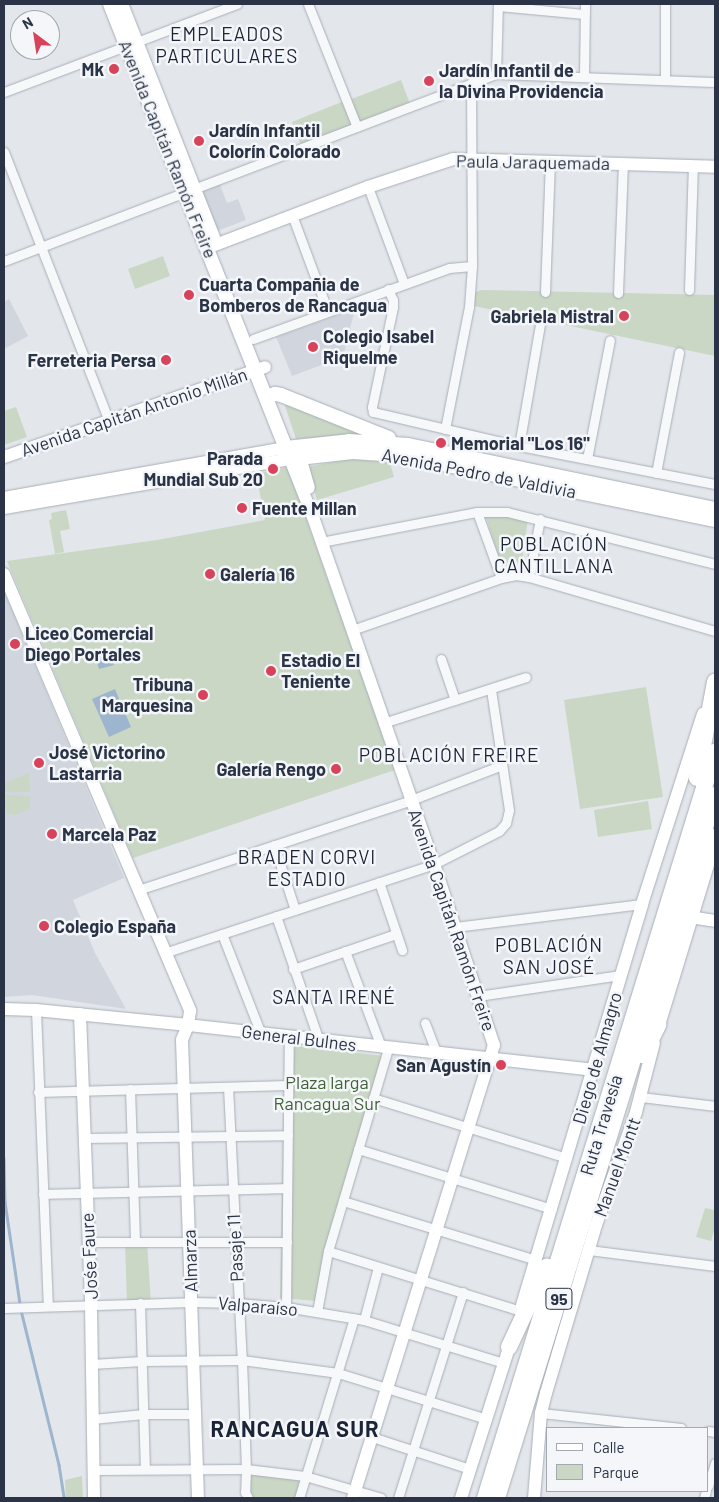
<!DOCTYPE html>
<meta charset="utf-8">
<style>
body{margin:0}
#map{position:relative;width:719px;height:1502px;overflow:hidden;background:#e3e7ec;font-family:Barlow,sans-serif}
div>[style]{position:absolute}
[style*='--x']{left:calc(var(--x)*1px);top:calc(var(--y)*1px);width:calc(var(--w)*1px);rotate:calc(var(--a)*1deg)}
.built>*{inset:0;background:#d1d6de}
.green>*{inset:0;background:#c9d7c4}
.water>*{inset:0;background:#9db5ce}
.stream>*{height:2.5px;margin:-1.25px;padding:0 1.25px;transform-origin:1.25px;border-radius:1.25px;background:#9db5ce}
.roads{filter:drop-shadow(0 0 1px #a8aeb7) drop-shadow(0 0 1px #a8aeb7)}
.street>*{height:9px;margin:-4.5px;padding:0 4.5px;transform-origin:4.5px;border-radius:4.5px;background:#f7f8fa}
.secondary>*{height:12px;margin:-6px;padding:0 6px;transform-origin:6px;border-radius:6px;background:#fff}
.primary>*{height:14px;margin:-7px;padding:0 7px;transform-origin:7px;border-radius:7px;background:#fff}
.highway>*{height:16px;margin:-8px;padding:0 8px;transform-origin:8px;border-radius:8px;background:#fff}
.dots>*{width:14px;height:14px;translate:-50% -50%;box-sizing:border-box;border:2px solid #f4f6f9;border-radius:50%}
span{translate:-50% -50%;white-space:nowrap;text-align:center;line-height:1.15;-webkit-text-stroke:5px #f4f6f9;paint-order:stroke}
.shield-label span{padding:1px 4px;background:#f4f6f9;border:1px solid;border-radius:4px;-webkit-text-stroke-width:0}
.shield-label{font-size:16px;color:#2a3446;font-weight:700}
.poi-label{font-size:18px;color:#2a3446;font-weight:700}
.right{translate:-100% -50%;text-align:right}
.left{translate:0 -50%;text-align:left}
.street-label{font-size:18px;color:#2a3446}
.park-label{font-size:18px;color:#3f6336}
.neighbourhood-label{font-size:19px;color:#1c2537;letter-spacing:1px}
.district-label{font-size:22px;color:#1c2537;font-weight:700;letter-spacing:1px}
.frame{position:absolute;inset:0;border:5px solid #2a3446;pointer-events:none}
.legend{position:absolute;left:546px;top:1427px;width:162px;height:65px;box-sizing:border-box;background:#f4f6f9;border:1px solid #a3a8b1;margin:0;padding:6px 9px;list-style:none;font-size:15px;color:#2a3446}
.legend li{display:flex;align-items:center;gap:10px;height:25px}
.legend b{width:25px;border:1px solid #a3a8b1}
.north{position:absolute;left:10px;top:10px;width:50px;height:50px;box-sizing:border-box;background:#f4f6f9;border:1px solid #a3a8b1;border-radius:50%;rotate:329deg;font-size:14px;font-weight:700;line-height:20px;text-align:center;color:#2a3446}
.north::after{content:'';display:block;margin:auto;width:18px;height:22px;background:#d7435b;clip-path:polygon(50% 0,100% 100%,50% 72%,0 100%)}
</style>
<div id="map">
<div class="built">
<i style="clip-path:polygon(219px 182px,227px 203px,238px 199px,246px 220px,217px 231px,200px 190px)"></i>
<i style="clip-path:polygon(9px 299px,28px 336px,4px 349px,4px 302px)"></i>
<i style="clip-path:polygon(355px 309px,343px 357px,292px 376px,276px 337px)"></i>
<i style="clip-path:polygon(4px 591px,124px 878px,73px 900px,95px 953px,126px 1009px,32px 995px,4px 997px)"></i>
</div>
<div class="green">
<i style="clip-path:polygon(401px 80px,410px 104px,358px 124px,349px 100px)"></i>
<i style="clip-path:polygon(344px 101px,353px 125px,301px 145px,292px 122px)"></i>
<i style="clip-path:polygon(163px 256px,170px 276px,135px 289px,128px 269px)"></i>
<i style="clip-path:polygon(481px 290px,715px 295px,715px 356px,474px 306px,475px 292px)"></i>
<i style="clip-path:polygon(283px 400px,369px 435px,296px 439px)"></i>
<i style="clip-path:polygon(16px 407px,27px 437px,4px 445px,4px 411px)"></i>
<i style="clip-path:polygon(350px 459px,390px 463px,394px 477px,317px 500px,307px 467px)"></i>
<i style="clip-path:polygon(288px 467px,395px 770px,133px 858px,7px 561px,157px 540px,265px 520px,256px 474px)"></i>
<i style="clip-path:polygon(66px 510px,70px 529px,60px 531px,64px 552px,55px 554px,49px 520px,52px 519px,51px 513px)"></i>
<i style="clip-path:polygon(499px 516px,528px 519px,522px 561px,502px 567px,486px 517px)"></i>
<i style="clip-path:polygon(646px 687px,663px 797px,580px 809px,564px 700px)"></i>
<i style="clip-path:polygon(29px 773px,30px 792px,4px 792px,4px 784px)"></i>
<i style="clip-path:polygon(4px 795px,30px 796px,30px 809px,14px 815px,4px 812px)"></i>
<i style="clip-path:polygon(648px 801px,652px 829px,598px 837px,594px 810px)"></i>
<i style="clip-path:polygon(288px 1045px,384px 1056px,317px 1301px,280px 1298px,284px 1083px)"></i>
<i style="clip-path:polygon(705px 1208px,715px 1210px,715px 1227px,711px 1241px,696px 1237px)"></i>
<i style="clip-path:polygon(125px 1242px,147px 1242px,151px 1303px,127px 1304px)"></i>
<i style="clip-path:polygon(246px 1469px,305px 1476px,299px 1498px,248px 1498px)"></i>
<i style="clip-path:polygon(82px 1476px,83px 1498px,66px 1498px,65px 1480px)"></i>
</div>
<div class="water">
<i style="clip-path:polygon(110px 651px,114px 665px,99px 669px,95px 654px)"></i>
<i style="clip-path:polygon(115px 689px,131px 727px,109px 737px,92px 699px)"></i>
</div>
<div class="stream">
<i style="--x:4;--y:1158;--w:44;--a:88.7"></i>
<i style="--x:5;--y:1202;--w:103;--a:81.6"></i>
<i style="--x:21;--y:1310;--w:160;--a:76.2"></i>
<i style="--x:59;--y:1465;--w:33;--a:81"></i>
</div>
<div class="roads">
<div class="street">
<i style="--x:308;--y:4;--w:132;--a:68.3"></i>
<i style="--x:665;--y:4;--w:76;--a:90"></i>
<i style="--x:498;--y:6;--w:86;--a:5.3"></i>
<i style="--x:496;--y:74;--w:70;--a:-88.4"></i>
<i style="--x:584;--y:77;--w:73;--a:-89.2"></i>
<i style="--x:4;--y:92;--w:249;--a:-20.7"></i>
<i style="--x:4;--y:152;--w:289;--a:68.7"></i>
<i style="--x:368;--y:187;--w:103;--a:69.6"></i>
<i style="--x:292;--y:215;--w:103;--a:69.6"></i>
<i style="--x:4;--y:261;--w:526;--a:-20.81"></i>
<i style="--x:496;--y:74;--w:219;--a:2.1"></i>
<i style="--x:388;--y:289;--w:12;--a:66"></i>
<i style="--x:393;--y:300;--w:7;--a:90"></i>
<i style="--x:393;--y:307;--w:102;--a:101.9"></i>
<i style="--x:372;--y:407;--w:5;--a:79"></i>
<i style="--x:373;--y:412;--w:150;--a:13.1"></i>
<i style="--x:519;--y:446;--w:200;--a:11"></i>
<i style="--x:689;--y:290;--w:124;--a:-88.2"></i>
<i style="--x:545;--y:292;--w:130;--a:-87.8"></i>
<i style="--x:618;--y:293;--w:130;--a:-87.8"></i>
<i style="--x:253;--y:339;--w:208;--a:-19.9"></i>
<i style="--x:449;--y:268;--w:23;--a:-5"></i>
<i style="--x:445;--y:429;--w:124;--a:-78.9"></i>
<i style="--x:469;--y:307;--w:41;--a:-85.8"></i>
<i style="--x:472;--y:266;--w:183;--a:-90.3"></i>
<i style="--x:519;--y:446;--w:123;--a:-80.2"></i>
<i style="--x:587;--y:459;--w:121;--a:-79.1"></i>
<i style="--x:656;--y:473;--w:123;--a:-79.2"></i>
<i style="--x:477;--y:512;--w:70;--a:70"></i>
<i style="--x:321;--y:542;--w:159;--a:-10.9"></i>
<i style="--x:477;--y:512;--w:30;--a:0"></i>
<i style="--x:507;--y:512;--w:214;--a:14"></i>
<i style="--x:529;--y:577;--w:59;--a:-79.3"></i>
<i style="--x:352;--y:630;--w:158;--a:-19.2"></i>
<i style="--x:501;--y:578;--w:15;--a:-11"></i>
<i style="--x:516;--y:575;--w:13;--a:9"></i>
<i style="--x:529;--y:577;--w:194;--a:16.2"></i>
<i style="--x:441;--y:659;--w:43;--a:71.1"></i>
<i style="--x:383;--y:723;--w:150;--a:-17.8"></i>
<i style="--x:274;--y:845;--w:68;--a:72.1"></i>
<i style="--x:379;--y:882;--w:72;--a:71.3"></i>
<i style="--x:138;--y:890;--w:287;--a:-18.2"></i>
<i style="--x:411;--y:800;--w:97;--a:-21"></i>
<i style="--x:276;--y:916;--w:132;--a:71"></i>
<i style="--x:455;--y:927;--w:188;--a:-7"></i>
<i style="--x:222;--y:934;--w:107;--a:68.7"></i>
<i style="--x:345;--y:951;--w:103;--a:69.4"></i>
<i style="--x:164;--y:953;--w:284;--a:-18.2"></i>
<i style="--x:434;--y:864;--w:73;--a:-26.9"></i>
<i style="--x:499;--y:831;--w:11;--a:-49"></i>
<i style="--x:506;--y:823;--w:13;--a:-77"></i>
<i style="--x:509;--y:810;--w:122;--a:-98.5"></i>
<i style="--x:293;--y:969;--w:109;--a:-18.8"></i>
<i style="--x:478;--y:996;--w:144;--a:-8.4"></i>
<i style="--x:36;--y:1010;--w:296;--a:87.7"></i>
<i style="--x:425;--y:1023;--w:33;--a:69"></i>
<i style="--x:228;--y:1087;--w:273;--a:87.1"></i>
<i style="--x:242;--y:1360;--w:109;--a:87.9"></i>
<i style="--x:246;--y:1469;--w:23;--a:92"></i>
<i style="--x:245;--y:1492;--w:7;--a:63"></i>
<i style="--x:130;--y:1089;--w:153;--a:88.1"></i>
<i style="--x:38;--y:1092;--w:250;--a:-1.6"></i>
<i style="--x:641;--y:1097;--w:75;--a:6.9"></i>
<i style="--x:373;--y:1098;--w:203;--a:17.2"></i>
<i style="--x:84;--y:1138;--w:204;--a:-0.8"></i>
<i style="--x:358;--y:1149;--w:203;--a:17.2"></i>
<i style="--x:43;--y:1194;--w:244;--a:-1.4"></i>
<i style="--x:343;--y:1201;--w:202;--a:17"></i>
<i style="--x:87;--y:1242;--w:200;--a:0"></i>
<i style="--x:589;--y:1250;--w:127;--a:7.2"></i>
<i style="--x:328;--y:1251;--w:202;--a:17.3"></i>
<i style="--x:140;--y:1303;--w:165;--a:88.3"></i>
<i style="--x:286;--y:1307;--w:270;--a:-89.4"></i>
<i style="--x:4;--y:1308;--w:187;--a:-1.8"></i>
<i style="--x:191;--y:1302;--w:47;--a:1.2"></i>
<i style="--x:238;--y:1303;--w:48;--a:4.8"></i>
<i style="--x:286;--y:1307;--w:79;--a:9.5"></i>
<i style="--x:364;--y:1320;--w:146;--a:17.1"></i>
<i style="--x:317;--y:1312;--w:62;--a:-79.8"></i>
<i style="--x:328;--y:1251;--w:212;--a:-73.5"></i>
<i style="--x:364;--y:1320;--w:55;--a:-75.2"></i>
<i style="--x:91;--y:1364;--w:51;--a:-3.4"></i>
<i style="--x:142;--y:1361;--w:100;--a:-0.6"></i>
<i style="--x:242;--y:1360;--w:97;--a:7.7"></i>
<i style="--x:338;--y:1373;--w:156;--a:17.2"></i>
<i style="--x:541;--y:1413;--w:141;--a:6.1"></i>
<i style="--x:92;--y:1419;--w:52;--a:-5.5"></i>
<i style="--x:144;--y:1414;--w:51;--a:0"></i>
<i style="--x:708;--y:1431;--w:7;--a:8"></i>
<i style="--x:372;--y:1437;--w:103;--a:18.1"></i>
<i style="--x:94;--y:1470;--w:152;--a:-0.4"></i>
<i style="--x:246;--y:1469;--w:59;--a:6.8"></i>
<i style="--x:305;--y:1476;--w:79;--a:16.1"></i>
<i style="--x:708;--y:1486;--w:24;--a:-73"></i>
<i style="--x:299;--y:1498;--w:188;--a:-73"></i>
<i style="--x:398;--y:1498;--w:216;--a:-72.5"></i>
<i style="--x:704;--y:1498;--w:7;--a:-74"></i>
</div>
<div class="secondary">
<i style="--x:215;--y:245;--w:164;--a:-20.8"></i>
<i style="--x:368;--y:187;--w:89;--a:-18.2"></i>
<i style="--x:453;--y:159;--w:262;--a:1.7"></i>
<i style="--x:4;--y:457;--w:276;--a:-19"></i>
<i style="--x:300;--y:457;--w:32;--a:74"></i>
<i style="--x:4;--y:498;--w:286;--a:-10.1"></i>
<i style="--x:4;--y:508;--w:290;--a:-9.7"></i>
<i style="--x:290;--y:459;--w:62;--a:68.4"></i>
<i style="--x:313;--y:517;--w:367;--a:70.8"></i>
<i style="--x:434;--y:864;--w:191;--a:71.7"></i>
<i style="--x:494;--y:1045;--w:474;--a:107.3"></i>
<i style="--x:4;--y:574;--w:475;--a:66.9"></i>
<i style="--x:190;--y:1011;--w:14;--a:98"></i>
<i style="--x:188;--y:1025;--w:16;--a:112"></i>
<i style="--x:182;--y:1040;--w:458;--a:88"></i>
<i style="--x:690;--y:917;--w:25;--a:9"></i>
<i style="--x:4;--y:1009;--w:32;--a:2"></i>
<i style="--x:36;--y:1010;--w:153;--a:5.6"></i>
<i style="--x:188;--y:1025;--w:408;--a:6.3"></i>
<i style="--x:80;--y:1014;--w:292;--a:87.8"></i>
<i style="--x:91;--y:1306;--w:192;--a:89.1"></i>
<i style="--x:522;--y:1305;--w:419;--a:-73.3"></i>
<i style="--x:642;--y:904;--w:200;--a:-72.2"></i>
<i style="--x:461;--y:1498;--w:168;--a:-72.3"></i>
<i style="--x:534;--y:1498;--w:85;--a:-85.3"></i>
<i style="--x:541;--y:1413;--w:21;--a:-76"></i>
<i style="--x:546;--y:1393;--w:175;--a:-73.4"></i>
<i style="--x:596;--y:1225;--w:120;--a:-70.5"></i>
<i style="--x:636;--y:1112;--w:71;--a:-75.4"></i>
</div>
<div class="primary">
<i style="--x:110;--y:4;--w:489;--a:68.4"></i>
<i style="--x:290;--y:459;--w:63;--a:-6.3"></i>
<i style="--x:353;--y:452;--w:45;--a:3.8"></i>
<i style="--x:398;--y:455;--w:324;--a:11.6"></i>
<i style="--x:121;--y:4;--w:251;--a:68.5"></i>
<i style="--x:267;--y:397;--w:9;--a:-21"></i>
<i style="--x:275;--y:394;--w:6;--a:9"></i>
<i style="--x:281;--y:395;--w:116;--a:21.7"></i>
<i style="--x:286;--y:448;--w:63;--a:-6.3"></i>
<i style="--x:349;--y:441;--w:59;--a:3.9"></i>
<i style="--x:408;--y:445;--w:314;--a:11.8"></i>
<i style="--x:658;--y:1025;--w:195;--a:-73"></i>
</div>
<div class="highway">
<i style="--x:697;--y:778;--w:98;--a:-79.4"></i>
<i style="--x:714;--y:842;--w:5;--a:-79"></i>
<i style="--x:643;--y:1055;--w:34;--a:-63"></i>
<i style="--x:509;--y:1347;--w:89;--a:-64.9"></i>
<i style="--x:485;--y:1498;--w:781;--a:-72.86"></i>
<i style="--x:497;--y:1498;--w:736;--a:-72.77"></i>
</div>
</div>
<div class="dots">
<i style="left:114px;top:69px;background:#d7435b"></i>
<i style="left:429px;top:81px;background:#d7435b"></i>
<i style="left:199px;top:141px;background:#d7435b"></i>
<i style="left:189px;top:295px;background:#d7435b"></i>
<i style="left:624px;top:316px;background:#d7435b"></i>
<i style="left:313px;top:347px;background:#d7435b"></i>
<i style="left:166px;top:360px;background:#d7435b"></i>
<i style="left:441px;top:443px;background:#d7435b"></i>
<i style="left:273px;top:469px;background:#d7435b"></i>
<i style="left:242px;top:508px;background:#d7435b"></i>
<i style="left:210px;top:574px;background:#d7435b"></i>
<i style="left:15px;top:644px;background:#d7435b"></i>
<i style="left:271px;top:671px;background:#d7435b"></i>
<i style="left:203px;top:695px;background:#d7435b"></i>
<i style="left:39px;top:763px;background:#d7435b"></i>
<i style="left:336px;top:769px;background:#d7435b"></i>
<i style="left:52px;top:834px;background:#d7435b"></i>
<i style="left:44px;top:926px;background:#d7435b"></i>
<i style="left:501px;top:1065px;background:#d7435b"></i>
</div>
<div class="shield-label">
<span style="left:559px;top:1299px">95</span>
</div>
<div class="poi-label">
<span class="right" style="left:104px;top:69px">Mk</span>
<span class="left" style="left:439px;top:81px">Jardín Infantil de<br>la Divina Providencia</span>
<span class="left" style="left:209px;top:141px">Jardín Infantil<br>Colorín Colorado</span>
<span class="left" style="left:199px;top:295px">Cuarta Compañia de<br>Bomberos de Rancagua</span>
<span class="right" style="left:614px;top:316px">Gabriela Mistral</span>
<span class="left" style="left:323px;top:347px">Colegio Isabel<br>Riquelme</span>
<span class="right" style="left:156px;top:360px">Ferreteria Persa</span>
<span class="left" style="left:451px;top:443px">Memorial "Los 16"</span>
<span class="right" style="left:263px;top:469px">Parada<br>Mundial Sub 20</span>
<span class="left" style="left:252px;top:508px">Fuente Millan</span>
<span class="left" style="left:220px;top:574px">Galería 16</span>
<span class="left" style="left:25px;top:644px">Liceo Comercial<br>Diego Portales</span>
<span class="left" style="left:281px;top:671px">Estadio El<br>Teniente</span>
<span class="right" style="left:193px;top:695px">Tribuna<br>Marquesina</span>
<span class="left" style="left:49px;top:763px">José Victorino<br>Lastarria</span>
<span class="right" style="left:326px;top:769px">Galería Rengo</span>
<span class="left" style="left:62px;top:834px">Marcela Paz</span>
<span class="left" style="left:54px;top:926px">Colegio España</span>
<span class="right" style="left:491px;top:1065px">San Agustín</span>
</div>
<div class="street-label">
<span style="left:168px;top:149px;rotate:68deg">Avenida Capitán Ramón Freire</span>
<span style="left:533px;top:162px;rotate:1deg">Paula Jaraquemada</span>
<span style="left:134px;top:412px;rotate:-19deg">Avenida Capitán Antonio Millán</span>
<span style="left:479px;top:473px;rotate:11deg">Avenida Pedro de Valdivia</span>
<span style="left:452px;top:920px;rotate:71deg">Avenida Capitán Ramón Freire</span>
<span style="left:299px;top:1038px;rotate:7deg">General Bulnes</span>
<span style="left:597px;top:1058px;rotate:-74deg">Diego de Almagro</span>
<span style="left:601px;top:1125px;rotate:-73deg">Ruta Travesía</span>
<span style="left:617px;top:1167px;rotate:-70deg">Manuel Montt</span>
<span style="left:235px;top:1248px;rotate:-93deg">Pasaje 11</span>
<span style="left:89px;top:1256px;rotate:-93deg">Jośe Faure</span>
<span style="left:190px;top:1261px;rotate:-92deg">Almarza</span>
<span style="left:258px;top:1306px;rotate:5deg">Valparaíso</span>
</div>
<div class="park-label">
<span style="left:327px;top:1093px">Plaza larga<br>Rancagua Sur</span>
</div>
<div class="neighbourhood-label">
<span style="left:227px;top:45px">EMPLEADOS<br>PARTICULARES</span>
<span style="left:554px;top:555px">POBLACIÓN<br>CANTILLANA</span>
<span style="left:449px;top:755px">POBLACIÓN FREIRE</span>
<span style="left:307px;top:868px">BRADEN CORVI<br>ESTADIO</span>
<span style="left:549px;top:956px">POBLACIÓN<br>SAN JOSÉ</span>
<span style="left:334px;top:997px">SANTA IRENÉ</span>
</div>
<div class="district-label">
<span style="left:295px;top:1429px">RANCAGUA SUR</span>
</div>
<div class="frame"></div>
<ul class="legend">
<li><b style="height:6px;background:#fff"></b>Calle</li>
<li><b style="height:14px;background:#c9d7c4"></b>Parque</li>
</ul>
<div class="north">N</div>
</div>
